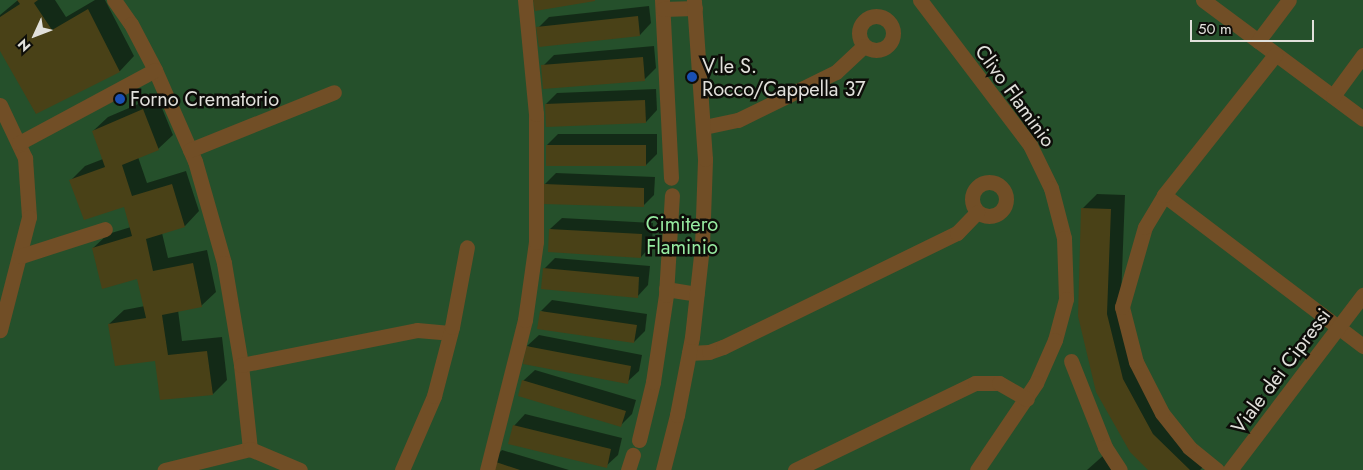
<!DOCTYPE html>
<style>
body{margin:0}
#map{position:relative;width:1363px;height:470px;overflow:hidden;background:#25231c;font-family:Jost,sans-serif}
div>[style]{position:absolute}
[style*='--x']{left:calc(var(--x)*1px);top:calc(var(--y)*1px);width:calc(var(--w)*1px);rotate:calc(var(--a)*1deg)}
.green>*{inset:0;background:#25502b}
.shadow>*{inset:0;background:#0007}
.building>*{inset:0;background:#494117}
.minor>*{height:15px;margin:-7.5px;padding:0 7.5px;transform-origin:7.5px;border-radius:7.5px;background:#714e26}
.minor>.ring{margin:-7.5px;padding:0;box-sizing:content-box;background:none;border:15px solid #714e26;border-radius:50%}
.dots>*{width:14px;height:14px;translate:-50% -50%;box-sizing:border-box;border:2px solid #0d0d09;border-radius:50%}
span{translate:-50% -50%;white-space:nowrap;text-align:center;line-height:1.15;-webkit-text-stroke:5px #0d0d09;paint-order:stroke}
.poi-label{font-size:20px;color:#e1e0db}
.left{translate:0 -50%;text-align:left}
.street-label{font-size:20px;color:#e1e0db}
.park-label{font-size:20px;color:#97eba1}
.north{position:absolute;left:10px;top:10px;width:50px;height:50px;-webkit-text-stroke:4px #0d0d09;paint-order:stroke;rotate:227deg;font-size:14px;font-weight:700;line-height:20px;text-align:center;color:#e1e0db}
.north::after{content:'';display:block;margin:auto;width:18px;height:22px;background:#e1e0db;clip-path:polygon(50% 0,100% 100%,50% 72%,0 100%)}
.scale{position:absolute;left:1190px;top:20px;width:124px;height:22px;box-sizing:border-box;border:2px solid #e1e0db;border-top:0;padding-left:6px;font-size:15px;line-height:18px;white-space:nowrap;color:#e1e0db;-webkit-text-stroke:4px #0d0d09;paint-order:stroke}
</style>
<div id="map">
<div class="green">
<i style="clip-path:polygon(0 0,1363px 0,1363px 470px,0 470px)"></i>
</div>
<div class="shadow">
<i style="clip-path:polygon(18px 0,55px 0,66px 17px,95px 0,105px 0,134px 56px,120px 71px,36px 113px,0 48px,0 15px)"></i>
<i style="clip-path:polygon(649px 6px,651px 23px,640px 35px,538px 28px,549px 17px)"></i>
<i style="clip-path:polygon(654px 46px,656px 68px,645px 79px,543px 66px,554px 55px)"></i>
<i style="clip-path:polygon(656px 89px,657px 110px,646px 122px,546px 104px,557px 93px)"></i>
<i style="clip-path:polygon(157px 96px,173px 135px,158px 149px,138px 157px,147px 183px,186px 171px,199px 211px,185px 226px,162px 233px,168px 258px,207px 250px,216px 292px,201px 306px,178px 310px,182px 341px,222px 337px,227px 380px,213px 394px,156px 360px,109px 324px,124px 310px,145px 306px,138px 278px,93px 248px,108px 234px,131px 227px,125px 206px,70px 181px,85px 166px,103px 159px,93px 131px,108px 117px)"></i>
<i style="clip-path:polygon(558px 134px,657px 134px,657px 154px,646px 165px,547px 145px)"></i>
<i style="clip-path:polygon(556px 173px,655px 177px,654px 195px,643px 206px,545px 184px)"></i>
<i style="clip-path:polygon(1097px 194px,1125px 195px,1121px 299px,1137px 364px,1167px 419px,1210px 460px,1200px 470px,1150px 470px,1131px 451px,1082px 209px)"></i>
<i style="clip-path:polygon(562px 218px,653px 223px,652px 245px,641px 257px,550px 229px)"></i>
<i style="clip-path:polygon(555px 258px,650px 266px,648px 285px,637px 297px,544px 269px)"></i>
<i style="clip-path:polygon(552px 300px,647px 314px,645px 331px,634px 342px,541px 311px)"></i>
<i style="clip-path:polygon(539px 335px,642px 355px,639px 371px,627px 382px,527px 346px)"></i>
<i style="clip-path:polygon(535px 370px,636px 400px,632px 414px,621px 425px,523px 381px)"></i>
<i style="clip-path:polygon(525px 414px,622px 438px,618px 455px,606px 466px,514px 426px)"></i>
<i style="clip-path:polygon(502px 450px,569px 470px,488px 470px,491px 461px)"></i>
<i style="clip-path:polygon(1105px 454px,1120px 470px,1087px 470px)"></i>
</div>
<div class="building">
<i style="clip-path:polygon(17px 0,38px 0,34px 3px,52px 30px,88px 9px,120px 72px,36px 114px,0 51px,0 17px,20px 4px)"></i>
<i style="clip-path:polygon(533px 0,595px 0,595px 1px,535px 11px)"></i>
<i style="clip-path:polygon(638px 16px,640px 36px,539px 47px,536px 27px)"></i>
<i style="clip-path:polygon(643px 57px,645px 81px,543px 89px,541px 65px)"></i>
<i style="clip-path:polygon(645px 100px,646px 123px,546px 127px,545px 104px)"></i>
<i style="clip-path:polygon(143px 109px,159px 150px,122px 165px,132px 196px,172px 184px,185px 227px,146px 239px,153px 271px,193px 263px,202px 307px,162px 315px,168px 355px,207px 351px,213px 395px,160px 400px,155px 361px,115px 366px,108px 324px,146px 318px,137px 279px,102px 289px,92px 248px,132px 236px,124px 207px,84px 220px,69px 180px,105px 167px,92px 131px)"></i>
<i style="clip-path:polygon(546px 145px,646px 145px,646px 166px,546px 166px)"></i>
<i style="clip-path:polygon(544px 184px,644px 188px,644px 207px,543px 204px)"></i>
<i style="clip-path:polygon(1081px 208px,1111px 209px,1107px 314px,1123px 379px,1153px 434px,1190px 470px,1148px 470px,1130px 452px,1096px 392px,1078px 316px)"></i>
<i style="clip-path:polygon(549px 229px,642px 234px,641px 258px,548px 252px)"></i>
<i style="clip-path:polygon(543px 268px,639px 277px,638px 298px,541px 289px)"></i>
<i style="clip-path:polygon(540px 311px,637px 325px,634px 343px,537px 329px)"></i>
<i style="clip-path:polygon(526px 346px,631px 366px,628px 384px,523px 364px)"></i>
<i style="clip-path:polygon(522px 380px,626px 411px,621px 427px,518px 396px)"></i>
<i style="clip-path:polygon(513px 425px,611px 449px,607px 468px,508px 444px)"></i>
<i style="clip-path:polygon(490px 460px,520px 470px,487px 470px)"></i>
</div>
<div class="minor">
<i style="--x:114;--y:0;--w:29;--a:55"></i>
<i style="--x:131;--y:24;--w:52;--a:62.4"></i>
<i style="--x:155;--y:70;--w:99;--a:66.3"></i>
<i style="--x:195;--y:161;--w:106;--a:74.1"></i>
<i style="--x:224;--y:263;--w:103;--a:80.5"></i>
<i style="--x:241;--y:365;--w:84;--a:83.9"></i>
<i style="--x:250;--y:449;--w:88;--a:166.1"></i>
<i style="--x:662;--y:0;--w:178;--a:87.1"></i>
<i style="--x:920;--y:0;--w:182;--a:52.8"></i>
<i style="--x:1030;--y:145;--w:48;--a:64"></i>
<i style="--x:1051;--y:188;--w:52;--a:75.4"></i>
<i style="--x:1064;--y:238;--w:61;--a:88.1"></i>
<i style="--x:1066;--y:299;--w:42;--a:105"></i>
<i style="--x:1055;--y:340;--w:47;--a:113.8"></i>
<i style="--x:1036;--y:383;--w:105;--a:124.1"></i>
<i style="--x:1203;--y:0;--w:199;--a:36.6"></i>
<i style="--x:663;--y:9;--w:32;--a:-2"></i>
<i class="ring" style="left:859px;top:16px;width:19px;height:19px"></i>
<i style="--x:1258;--y:41;--w:51;--a:-52.9"></i>
<i style="--x:1333;--y:96;--w:51;--a:-53.8"></i>
<i style="--x:0;--y:105;--w:59;--a:64.7"></i>
<i style="--x:25;--y:158;--w:59;--a:86.1"></i>
<i style="--x:29;--y:217;--w:117;--a:104.4"></i>
<i style="--x:704;--y:127;--w:35;--a:-12"></i>
<i style="--x:738;--y:120;--w:109;--a:-26.1"></i>
<i style="--x:836;--y:72;--w:38;--a:-43"></i>
<i style="--x:19;--y:143;--w:154;--a:-28.2"></i>
<i style="--x:190;--y:150;--w:155;--a:-21.9"></i>
<i class="ring" style="left:972px;top:182px;width:19px;height:19px"></i>
<i style="--x:1164;--y:195;--w:250;--a:37.2"></i>
<i style="--x:21;--y:256;--w:88;--a:-17.8"></i>
<i style="--x:666;--y:289;--w:31;--a:9"></i>
<i style="--x:689;--y:353;--w:20;--a:-3"></i>
<i style="--x:709;--y:352;--w:15;--a:-20"></i>
<i style="--x:723;--y:347;--w:260;--a:-26"></i>
<i style="--x:957;--y:233;--w:29;--a:-46"></i>
<i style="--x:1071;--y:361;--w:92;--a:68.4"></i>
<i style="--x:1105;--y:447;--w:27;--a:57"></i>
<i style="--x:241;--y:365;--w:179;--a:-11.2"></i>
<i style="--x:417;--y:330;--w:33;--a:5"></i>
<i style="--x:639;--y:440;--w:60;--a:-76.4"></i>
<i style="--x:653;--y:382;--w:88;--a:-81.5"></i>
<i style="--x:666;--y:295;--w:100;--a:-86.6"></i>
<i style="--x:250;--y:449;--w:54;--a:22.8"></i>
<i style="--x:402;--y:470;--w:81;--a:-66.6"></i>
<i style="--x:434;--y:396;--w:71;--a:-75.4"></i>
<i style="--x:452;--y:327;--w:81;--a:-79.4"></i>
<i style="--x:487;--y:470;--w:155;--a:-75.8"></i>
<i style="--x:525;--y:320;--w:79;--a:-82"></i>
<i style="--x:536;--y:242;--w:128;--a:-90"></i>
<i style="--x:536;--y:114;--w:115;--a:-95.5"></i>
<i style="--x:628;--y:470;--w:16;--a:-72"></i>
<i style="--x:663;--y:470;--w:57;--a:-75.7"></i>
<i style="--x:677;--y:415;--w:79;--a:-79.1"></i>
<i style="--x:692;--y:337;--w:92;--a:-83.7"></i>
<i style="--x:702;--y:246;--w:87;--a:-88"></i>
<i style="--x:705;--y:159;--w:159;--a:-94"></i>
<i style="--x:795;--y:470;--w:200;--a:-25.8"></i>
<i style="--x:975;--y:383;--w:24;--a:0"></i>
<i style="--x:999;--y:383;--w:32;--a:30"></i>
<i style="--x:1217;--y:470;--w:36;--a:-141"></i>
<i style="--x:1189;--y:447;--w:43;--a:-128.5"></i>
<i style="--x:1162;--y:413;--w:57;--a:-117"></i>
<i style="--x:1136;--y:362;--w:57;--a:-104.3"></i>
<i style="--x:1122;--y:307;--w:83;--a:-74"></i>
<i style="--x:1145;--y:227;--w:37;--a:-59"></i>
<i style="--x:1164;--y:195;--w:179;--a:-51.6"></i>
<i style="--x:1230;--y:470;--w:220;--a:-52.8"></i>
</div>
<div class="dots">
<i style="left:692px;top:77px;background:#1a4fb4"></i>
<i style="left:120px;top:99px;background:#1a4fb4"></i>
</div>
<div class="poi-label">
<span class="left" style="left:702px;top:78px">V.le S.<br>Rocco/Cappella 37</span>
<span class="left" style="left:130px;top:99px">Forno Crematorio</span>
</div>
<div class="street-label">
<span style="left:1015px;top:96px;rotate:54deg">Clivo Flaminio</span>
<span style="left:1281px;top:371px;rotate:-53deg">Viale dei Cipressi</span>
</div>
<div class="park-label">
<span style="left:682px;top:236px">Cimitero<br>Flaminio</span>
</div>
<div class="north">N</div>
<div class="scale">50 m</div>
</div>
